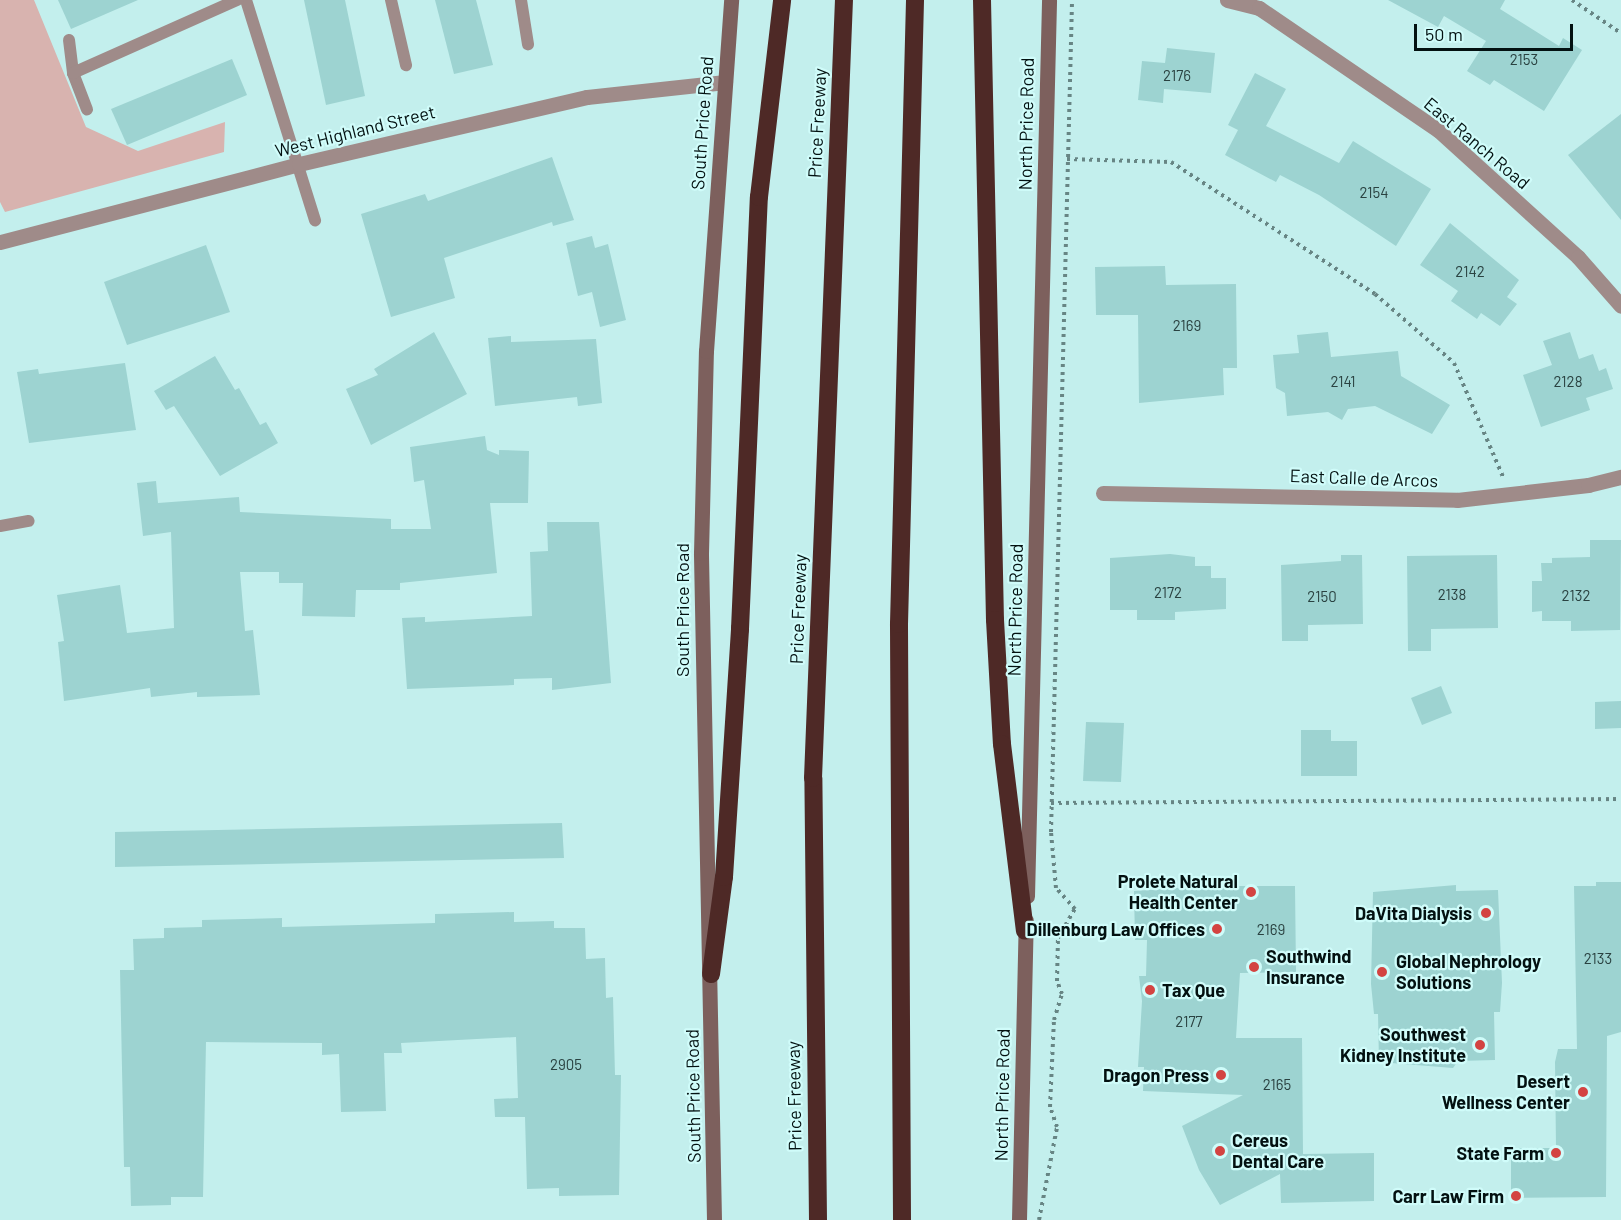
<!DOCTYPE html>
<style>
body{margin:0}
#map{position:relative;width:1621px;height:1220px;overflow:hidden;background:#c3efed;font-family:Barlow,sans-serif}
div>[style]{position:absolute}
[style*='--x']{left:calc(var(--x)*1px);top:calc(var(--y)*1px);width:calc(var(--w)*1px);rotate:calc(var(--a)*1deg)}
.green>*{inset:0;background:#d8b3af}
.building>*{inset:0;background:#9dd3d1}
.path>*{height:4px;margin-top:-2px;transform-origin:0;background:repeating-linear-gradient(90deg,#678584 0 3px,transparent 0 7.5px)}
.service>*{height:12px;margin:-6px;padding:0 6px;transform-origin:6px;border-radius:6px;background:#9f8b89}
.minor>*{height:15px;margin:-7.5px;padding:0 7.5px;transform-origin:7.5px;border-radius:7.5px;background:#9f8b89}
.secondary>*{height:15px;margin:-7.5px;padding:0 7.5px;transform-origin:7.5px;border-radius:7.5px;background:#7d605d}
.motorway>*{height:18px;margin:-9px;padding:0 9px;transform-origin:9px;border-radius:9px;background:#4e2926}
.dots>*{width:16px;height:16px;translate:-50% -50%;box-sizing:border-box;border:3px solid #d0fcfa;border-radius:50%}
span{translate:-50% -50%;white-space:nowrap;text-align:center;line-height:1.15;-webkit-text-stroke:4.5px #d0fcfa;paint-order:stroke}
.number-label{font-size:15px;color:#2a4241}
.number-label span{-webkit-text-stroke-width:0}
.street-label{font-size:18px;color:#031111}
.poi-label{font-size:18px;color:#031111;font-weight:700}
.right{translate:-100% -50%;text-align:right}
.left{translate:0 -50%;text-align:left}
.scale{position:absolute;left:1414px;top:24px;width:159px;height:27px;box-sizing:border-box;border:3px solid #031111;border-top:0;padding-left:8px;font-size:18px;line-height:21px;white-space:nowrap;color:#031111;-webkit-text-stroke:4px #d0fcfa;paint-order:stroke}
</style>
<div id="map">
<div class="green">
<i style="clip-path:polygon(0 0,34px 0,86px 127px,138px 151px,225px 122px,224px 152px,5px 212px,0 202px)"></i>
</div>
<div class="building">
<i style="clip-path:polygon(58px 0,138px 0,71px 29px)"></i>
<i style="clip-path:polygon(304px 0,345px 0,365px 96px,326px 105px)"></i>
<i style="clip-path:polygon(435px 0,476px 0,493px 65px,454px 74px)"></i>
<i style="clip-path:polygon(1388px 0,1505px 0,1500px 9px,1559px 46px,1563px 38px,1582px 50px,1544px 111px,1494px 80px,1490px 85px,1467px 71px,1486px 41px,1444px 16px,1438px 27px)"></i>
<i style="clip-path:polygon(1167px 48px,1215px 53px,1211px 93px,1164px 89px,1163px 103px,1138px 100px,1142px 61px,1165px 63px)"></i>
<i style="clip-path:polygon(232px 59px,247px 95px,127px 145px,111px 109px)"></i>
<i style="clip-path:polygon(1255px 73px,1286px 89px,1266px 126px,1339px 163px,1353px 141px,1431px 189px,1396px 246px,1319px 195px,1280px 175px,1276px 182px,1225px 155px,1238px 130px,1228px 125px)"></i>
<i style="clip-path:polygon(1621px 114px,1621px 220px,1568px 155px)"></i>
<i style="clip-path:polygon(552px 157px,574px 220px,553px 226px,552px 222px,444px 258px,455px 298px,391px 317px,361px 214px,425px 194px,428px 201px)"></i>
<i style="clip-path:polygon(1450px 223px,1519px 280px,1507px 297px,1517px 304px,1500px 326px,1481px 313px,1477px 319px,1451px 301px,1458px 291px,1420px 265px)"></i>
<i style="clip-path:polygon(592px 236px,595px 248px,608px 244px,626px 320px,600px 327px,592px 292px,578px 296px,566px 243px)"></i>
<i style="clip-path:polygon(206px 245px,230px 312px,127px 345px,104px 282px)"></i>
<i style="clip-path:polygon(1165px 266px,1166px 285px,1236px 284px,1237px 368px,1223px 368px,1224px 395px,1139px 403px,1138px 315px,1096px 315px,1095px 267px)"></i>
<i style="clip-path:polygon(434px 332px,467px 394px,371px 445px,346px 389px,378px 375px,374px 369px)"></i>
<i style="clip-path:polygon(1328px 332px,1331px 357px,1398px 351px,1401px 376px,1450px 405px,1432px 434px,1375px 406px,1348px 409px,1342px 420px,1328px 412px,1287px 416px,1285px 393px,1276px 388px,1273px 355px,1299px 353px,1297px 335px)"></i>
<i style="clip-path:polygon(1570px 332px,1579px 359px,1593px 354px,1599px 371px,1606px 368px,1613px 389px,1586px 398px,1590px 410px,1541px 427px,1523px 375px,1552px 365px,1543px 341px)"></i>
<i style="clip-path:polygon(511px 336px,511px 342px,596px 339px,602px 403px,578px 406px,577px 397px,495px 406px,488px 338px)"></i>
<i style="clip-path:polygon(215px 356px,235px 390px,239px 388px,260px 425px,266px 422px,278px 443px,220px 476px,174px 406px,166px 410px,154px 391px)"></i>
<i style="clip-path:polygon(125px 363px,136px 430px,29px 443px,17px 372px,38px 369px,39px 374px)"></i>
<i style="clip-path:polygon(485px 436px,487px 450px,499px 455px,499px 450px,529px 451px,528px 503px,490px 503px,497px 573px,400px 583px,400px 590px,356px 590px,355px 617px,302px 616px,303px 583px,279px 583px,279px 572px,240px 572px,245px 631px,253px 630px,260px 695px,197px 697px,197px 692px,151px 697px,150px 688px,64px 701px,58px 642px,64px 641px,57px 595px,120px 585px,127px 633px,174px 628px,171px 532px,143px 536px,137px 483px,156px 481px,158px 503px,239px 497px,240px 512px,391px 519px,391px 529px,431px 529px,424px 480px,414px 482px,410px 447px)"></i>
<i style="clip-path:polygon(547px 522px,599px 522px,611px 683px,552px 690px,552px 678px,514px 679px,514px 685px,407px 689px,402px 618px,425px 617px,425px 622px,532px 616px,530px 552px,548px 551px)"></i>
<i style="clip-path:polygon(1590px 540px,1621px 540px,1620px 630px,1571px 631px,1571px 621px,1542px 621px,1542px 611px,1532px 612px,1532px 581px,1542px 581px,1541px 563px,1552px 563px,1552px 558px,1590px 557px)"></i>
<i style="clip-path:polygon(1170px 554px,1195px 557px,1195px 566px,1211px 566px,1211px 578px,1226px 578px,1226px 609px,1175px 612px,1175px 620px,1137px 620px,1137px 610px,1110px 610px,1110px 558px)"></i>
<i style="clip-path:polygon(1341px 555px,1362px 555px,1363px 624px,1308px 625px,1308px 641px,1282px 641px,1281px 565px,1341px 561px)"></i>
<i style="clip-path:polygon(1497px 555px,1498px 628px,1431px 629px,1431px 651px,1408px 651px,1407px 556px)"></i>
<i style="clip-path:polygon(1441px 686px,1452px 713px,1422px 725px,1411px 698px)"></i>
<i style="clip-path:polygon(1621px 701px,1621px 728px,1595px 729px,1595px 702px)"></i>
<i style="clip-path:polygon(1086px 722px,1124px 723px,1121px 782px,1083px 781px)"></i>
<i style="clip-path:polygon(1301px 730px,1331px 730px,1331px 741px,1357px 741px,1357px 776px,1301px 776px)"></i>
<i style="clip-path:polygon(562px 823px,564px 858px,115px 867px,115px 832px)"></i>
<i style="clip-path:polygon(1596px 882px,1621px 882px,1621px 1032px,1607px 1036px,1606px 1197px,1511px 1198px,1511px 1148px,1556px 1148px,1555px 1062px,1558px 1049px,1577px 1049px,1574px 886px,1596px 886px)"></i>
<i style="clip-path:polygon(1456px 885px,1456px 891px,1498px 890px,1502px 983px,1500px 1012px,1494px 1012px,1495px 1060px,1458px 1061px,1453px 1068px,1379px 1062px,1378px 1014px,1374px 1014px,1371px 984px,1373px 892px)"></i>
<i style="clip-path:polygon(1208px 886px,1295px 886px,1296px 972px,1240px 973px,1236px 1038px,1302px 1038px,1303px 1154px,1374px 1153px,1374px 1201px,1281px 1203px,1280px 1174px,1220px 1205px,1199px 1170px,1182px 1126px,1243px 1095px,1143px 1091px,1144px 1067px,1138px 1067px,1142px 1001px,1139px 976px,1146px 976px,1147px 940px,1135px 940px,1134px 891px)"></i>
<i style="clip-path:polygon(514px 912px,514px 922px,554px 921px,554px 928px,585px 928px,586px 959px,605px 958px,606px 998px,613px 997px,615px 1075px,621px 1075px,619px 1195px,559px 1196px,559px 1188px,527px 1189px,525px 1117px,495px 1117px,494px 1099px,518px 1098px,516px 1037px,401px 1043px,402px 1053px,384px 1053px,386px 1111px,341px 1112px,339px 1054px,322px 1055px,322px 1043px,206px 1042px,203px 1197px,171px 1197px,171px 1205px,131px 1206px,130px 1167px,124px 1167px,120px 970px,134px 970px,133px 939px,164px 938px,164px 928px,202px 927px,202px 920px,282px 918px,282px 927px,435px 923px,435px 914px)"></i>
</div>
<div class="path">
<i style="--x:1572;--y:0;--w:59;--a:34"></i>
<i style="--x:1067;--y:159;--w:104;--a:1.7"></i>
<i style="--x:1171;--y:162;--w:243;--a:32.9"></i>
<i style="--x:1375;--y:294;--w:105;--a:41.1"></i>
<i style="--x:1454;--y:363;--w:124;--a:66.7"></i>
<i style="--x:1051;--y:803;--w:570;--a:-0.4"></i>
<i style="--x:1039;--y:1220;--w:95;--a:-79"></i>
<i style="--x:1057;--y:1127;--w:21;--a:-109"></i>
<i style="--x:1050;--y:1107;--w:87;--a:-87.4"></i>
<i style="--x:1054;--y:1020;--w:27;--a:-73"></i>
<i style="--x:1062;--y:994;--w:14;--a:-111"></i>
<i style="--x:1057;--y:981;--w:43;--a:-88.7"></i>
<i style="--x:1058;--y:938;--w:34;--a:-60"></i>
<i style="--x:1075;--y:909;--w:28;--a:-132"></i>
<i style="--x:1056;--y:888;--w:56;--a:-95.1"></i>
<i style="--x:1051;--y:832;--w:832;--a:-88.55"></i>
</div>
<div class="service">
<i style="--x:246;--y:0;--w:231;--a:72.6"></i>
<i style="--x:391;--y:0;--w:67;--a:77"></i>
<i style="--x:521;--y:0;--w:45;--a:81"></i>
<i style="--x:69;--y:40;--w:33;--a:83"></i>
<i style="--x:73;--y:73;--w:39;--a:69"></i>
<i style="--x:73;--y:73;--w:180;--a:-24"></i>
<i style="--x:0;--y:526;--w:29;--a:-10"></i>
</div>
<div class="minor">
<i style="--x:1227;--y:0;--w:33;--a:14"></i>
<i style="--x:1259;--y:8;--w:217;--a:34.3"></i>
<i style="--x:1438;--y:130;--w:189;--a:42.2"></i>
<i style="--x:1578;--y:257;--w:65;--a:48.7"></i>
<i style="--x:0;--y:242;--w:309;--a:-14.6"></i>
<i style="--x:299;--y:164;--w:296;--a:-13.1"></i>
<i style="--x:587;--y:97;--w:139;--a:-6.2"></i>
<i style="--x:1103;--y:493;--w:354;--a:1.1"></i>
<i style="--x:1457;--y:500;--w:132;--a:-6.5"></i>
<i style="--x:1588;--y:485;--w:34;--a:-14"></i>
</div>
<div class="secondary">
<i style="--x:1027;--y:896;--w:896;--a:-88.59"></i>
<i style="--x:714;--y:1220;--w:667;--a:-91.12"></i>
<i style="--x:701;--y:553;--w:202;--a:-88.6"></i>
<i style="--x:706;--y:351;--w:352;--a:-85.9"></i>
<i style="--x:1019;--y:1220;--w:300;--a:-88.7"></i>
</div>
<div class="motorway">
<i style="--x:982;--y:0;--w:620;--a:88.8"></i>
<i style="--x:995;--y:620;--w:124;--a:86.8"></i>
<i style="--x:1002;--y:744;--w:188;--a:83"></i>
<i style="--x:711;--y:974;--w:98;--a:-82.4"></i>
<i style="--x:724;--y:877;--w:249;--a:-86.3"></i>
<i style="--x:740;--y:629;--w:432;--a:-87.5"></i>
<i style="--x:759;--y:197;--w:198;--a:-83.3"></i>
<i style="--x:818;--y:1220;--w:442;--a:-90.6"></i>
<i style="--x:813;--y:778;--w:779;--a:-87.72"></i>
<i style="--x:902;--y:1220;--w:596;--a:-90.29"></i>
<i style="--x:899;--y:624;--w:624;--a:-88.53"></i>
</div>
<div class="dots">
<i style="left:1251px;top:892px;background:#d34442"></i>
<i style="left:1486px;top:913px;background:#d34442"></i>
<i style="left:1217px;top:929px;background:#d34442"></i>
<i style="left:1254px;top:967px;background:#d34442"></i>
<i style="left:1382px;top:972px;background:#d34442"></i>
<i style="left:1150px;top:990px;background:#d34442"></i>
<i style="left:1480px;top:1045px;background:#d34442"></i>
<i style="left:1221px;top:1075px;background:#d34442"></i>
<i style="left:1583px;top:1092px;background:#d34442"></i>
<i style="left:1220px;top:1151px;background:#d34442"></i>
<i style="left:1556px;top:1153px;background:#d34442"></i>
<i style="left:1516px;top:1196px;background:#d34442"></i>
</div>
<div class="number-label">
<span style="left:1524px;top:60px">2153</span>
<span style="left:1177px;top:76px">2176</span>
<span style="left:1374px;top:193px">2154</span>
<span style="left:1470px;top:272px">2142</span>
<span style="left:1187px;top:326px">2169</span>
<span style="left:1343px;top:382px">2141</span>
<span style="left:1568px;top:382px">2128</span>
<span style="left:1168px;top:593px">2172</span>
<span style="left:1452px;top:595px">2138</span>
<span style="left:1576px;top:596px">2132</span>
<span style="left:1322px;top:597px">2150</span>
<span style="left:1271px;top:930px">2169</span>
<span style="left:1598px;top:959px">2133</span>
<span style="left:1189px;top:1022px">2177</span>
<span style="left:566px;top:1065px">2905</span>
<span style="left:1277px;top:1085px">2165</span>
</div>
<div class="street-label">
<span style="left:702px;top:123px;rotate:-86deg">South Price Road</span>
<span style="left:817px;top:123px;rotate:-87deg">Price Freeway</span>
<span style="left:1026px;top:124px;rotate:-89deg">North Price Road</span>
<span style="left:355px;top:131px;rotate:-14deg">West Highland Street</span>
<span style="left:1477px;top:143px;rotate:40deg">East Ranch Road</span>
<span style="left:1364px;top:478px;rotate:2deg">East Calle de Arcos</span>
<span style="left:798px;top:609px;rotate:-88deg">Price Freeway</span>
<span style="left:682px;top:610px;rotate:-90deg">South Price Road</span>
<span style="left:1015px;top:610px;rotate:-89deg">North Price Road</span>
<span style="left:1002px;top:1095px;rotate:-89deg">North Price Road</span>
<span style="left:693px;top:1096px;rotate:-91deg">South Price Road</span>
<span style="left:794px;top:1096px;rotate:-91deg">Price Freeway</span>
</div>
<div class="poi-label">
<span class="right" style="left:1238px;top:892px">Prolete Natural<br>Health Center</span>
<span class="right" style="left:1472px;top:913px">DaVita Dialysis</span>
<span class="right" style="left:1205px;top:929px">Dillenburg Law Offices</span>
<span class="left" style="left:1266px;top:967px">Southwind<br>Insurance</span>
<span class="left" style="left:1396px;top:972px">Global Nephrology<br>Solutions</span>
<span class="left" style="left:1162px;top:990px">Tax Que</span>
<span class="right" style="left:1466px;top:1045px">Southwest<br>Kidney Institute</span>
<span class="right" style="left:1209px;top:1075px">Dragon Press</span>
<span class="right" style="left:1570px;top:1092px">Desert<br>Wellness Center</span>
<span class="left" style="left:1232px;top:1151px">Cereus<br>Dental Care</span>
<span class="right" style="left:1544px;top:1153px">State Farm</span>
<span class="right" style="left:1504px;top:1196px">Carr Law Firm</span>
</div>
<div class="scale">50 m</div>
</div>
